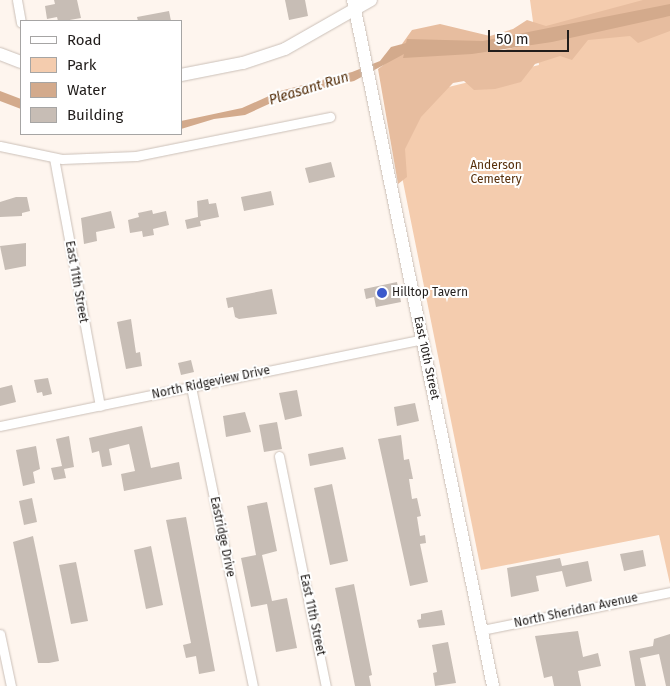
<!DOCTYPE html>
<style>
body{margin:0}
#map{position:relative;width:670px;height:686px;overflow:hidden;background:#fef5ee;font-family:"Fira Sans",sans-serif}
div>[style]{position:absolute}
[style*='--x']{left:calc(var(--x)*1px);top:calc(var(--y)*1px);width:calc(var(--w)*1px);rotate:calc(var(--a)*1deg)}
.green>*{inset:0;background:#f4ccae}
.forest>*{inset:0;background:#e7bd9f}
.water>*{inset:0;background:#d3aa8c}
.building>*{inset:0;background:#c7bdb5}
.roads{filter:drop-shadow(0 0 1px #cbc0b8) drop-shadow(0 0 1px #cbc0b8)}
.street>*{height:9px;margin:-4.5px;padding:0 4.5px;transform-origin:4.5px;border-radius:4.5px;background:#fff}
.secondary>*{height:12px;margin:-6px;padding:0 6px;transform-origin:6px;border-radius:6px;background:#fff}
.dots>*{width:14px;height:14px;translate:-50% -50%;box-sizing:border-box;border:2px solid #fff;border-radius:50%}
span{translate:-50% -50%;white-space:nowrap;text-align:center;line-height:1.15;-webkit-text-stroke:4px #fff;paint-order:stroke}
.park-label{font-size:12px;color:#58300c}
.street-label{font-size:12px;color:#211d1b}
.poi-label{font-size:12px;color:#211d1b}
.left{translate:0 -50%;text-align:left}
.water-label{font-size:14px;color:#532c07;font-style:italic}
.legend{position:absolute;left:20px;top:20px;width:162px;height:115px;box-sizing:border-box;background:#fff;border:1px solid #a6a5a4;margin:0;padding:6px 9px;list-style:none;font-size:15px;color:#211d1b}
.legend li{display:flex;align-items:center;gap:10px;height:25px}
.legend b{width:25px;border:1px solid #a6a5a4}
.scale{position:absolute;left:488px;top:30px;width:81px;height:22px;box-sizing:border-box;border:2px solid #211d1b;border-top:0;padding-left:6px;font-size:15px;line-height:18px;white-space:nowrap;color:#211d1b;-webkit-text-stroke:4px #fff;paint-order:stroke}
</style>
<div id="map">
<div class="green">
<i style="clip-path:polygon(530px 0,670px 0,670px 584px,659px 535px,481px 570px,387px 102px,539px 65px)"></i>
</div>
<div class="forest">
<i style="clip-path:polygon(643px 0,670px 0,670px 7px,516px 41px,402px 44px,412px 30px,440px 24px,490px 36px,513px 29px,527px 20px,546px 26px)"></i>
<i style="clip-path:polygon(670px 16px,670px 31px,638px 43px,630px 36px,588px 40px,572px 60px,560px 56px,535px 64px,521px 82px,495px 89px,474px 90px,464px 81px,453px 83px,421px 117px,405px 149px,407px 177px,398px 184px,378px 69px,390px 60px,407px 52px,499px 51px,626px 22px)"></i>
</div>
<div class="water">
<i style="clip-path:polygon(670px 4px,670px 16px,552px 42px,472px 54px,403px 58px,404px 54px,354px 81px,282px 98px,245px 115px,214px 119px,181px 129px,181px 121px,242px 108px,280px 91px,352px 72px,380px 61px,391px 47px,406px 43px,407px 39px,483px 41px)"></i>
<i style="clip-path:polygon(0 91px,21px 99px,21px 109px,0 101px)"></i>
</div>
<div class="building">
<i style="clip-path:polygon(54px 0,77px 0,81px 18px,64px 21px,58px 21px,57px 17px,47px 19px,45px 6px,55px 4px)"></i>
<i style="clip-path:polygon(285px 0,305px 0,308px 16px,289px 20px)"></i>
<i style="clip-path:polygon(169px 11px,171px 21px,138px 21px,137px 17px)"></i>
<i style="clip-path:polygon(331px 162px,335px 177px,309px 183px,305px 168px)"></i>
<i style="clip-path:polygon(271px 191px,274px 205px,244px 211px,241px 197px)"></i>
<i style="clip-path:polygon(16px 197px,27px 197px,30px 211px,22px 213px,22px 216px,0 217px,0 202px)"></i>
<i style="clip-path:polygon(208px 199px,209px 204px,216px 203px,219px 217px,200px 221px,201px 226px,187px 229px,185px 220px,198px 217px,197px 201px)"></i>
<i style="clip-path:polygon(152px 210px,153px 214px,166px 211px,169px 225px,153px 229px,154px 235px,143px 237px,142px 231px,130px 233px,128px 220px,139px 217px,138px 213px)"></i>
<i style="clip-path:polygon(111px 211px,115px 228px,96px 232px,97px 241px,84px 244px,81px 218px)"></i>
<i style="clip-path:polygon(26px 243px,26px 266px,5px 270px,0 246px)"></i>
<i style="clip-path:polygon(397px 282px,401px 302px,376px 307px,374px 297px,366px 299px,364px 289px)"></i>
<i style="clip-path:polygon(272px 289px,277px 314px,239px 319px,235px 317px,233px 307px,228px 308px,226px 298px)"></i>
<i style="clip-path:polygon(131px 319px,136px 353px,140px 352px,142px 366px,126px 369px,117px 322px)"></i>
<i style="clip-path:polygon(191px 360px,194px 372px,181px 375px,178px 363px)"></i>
<i style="clip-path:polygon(48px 378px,52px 394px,43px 396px,42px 392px,37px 393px,34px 380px)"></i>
<i style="clip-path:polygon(12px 385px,16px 402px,0 406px,0 388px)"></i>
<i style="clip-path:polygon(297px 390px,302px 416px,285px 420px,279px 393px)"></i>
<i style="clip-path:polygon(415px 403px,419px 421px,397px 426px,394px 407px)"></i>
<i style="clip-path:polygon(245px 412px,251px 432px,226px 437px,223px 416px)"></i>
<i style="clip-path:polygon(277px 422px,282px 449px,264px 452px,259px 425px)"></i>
<i style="clip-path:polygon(142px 426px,151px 468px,179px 462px,182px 479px,124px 491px,121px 474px,135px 471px,129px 444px,109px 449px,112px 465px,102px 467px,99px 451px,92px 453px,89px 438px)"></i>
<i style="clip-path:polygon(401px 435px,404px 460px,409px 459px,413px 479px,409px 479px,412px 499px,417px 498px,421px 516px,417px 517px,420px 536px,425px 535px,426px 543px,420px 544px,428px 582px,410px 586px,378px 439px)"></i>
<i style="clip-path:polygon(69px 436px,74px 467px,64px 469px,66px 478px,54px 480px,51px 468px,62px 466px,56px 439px)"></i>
<i style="clip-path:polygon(36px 446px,40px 469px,33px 472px,35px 483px,23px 486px,16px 450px)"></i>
<i style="clip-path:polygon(343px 447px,346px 459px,310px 466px,308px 454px)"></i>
<i style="clip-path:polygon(332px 484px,348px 561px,330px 565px,314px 488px)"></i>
<i style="clip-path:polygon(32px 498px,37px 522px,24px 525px,19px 501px)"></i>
<i style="clip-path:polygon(267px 502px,277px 551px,262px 555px,272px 601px,287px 598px,297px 648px,276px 652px,267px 604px,251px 607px,241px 558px,256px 555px,247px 506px)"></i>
<i style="clip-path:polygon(186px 517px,215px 671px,199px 674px,196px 656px,186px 658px,183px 645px,191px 643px,166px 520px)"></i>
<i style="clip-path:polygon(33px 536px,59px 661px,49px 663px,38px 663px,13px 542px)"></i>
<i style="clip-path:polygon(151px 546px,163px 605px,146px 609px,134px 550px)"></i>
<i style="clip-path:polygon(643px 550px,646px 566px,624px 571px,620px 554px)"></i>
<i style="clip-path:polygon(560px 558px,562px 566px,588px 561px,592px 581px,566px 587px,562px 571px,536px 576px,539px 591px,511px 597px,507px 568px)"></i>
<i style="clip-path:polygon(76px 562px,88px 621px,71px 624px,59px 565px)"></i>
<i style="clip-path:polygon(354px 584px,372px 675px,369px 676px,371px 686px,355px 686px,335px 588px)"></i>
<i style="clip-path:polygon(442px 610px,445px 625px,419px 628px,417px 620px,421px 619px,421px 614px)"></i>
<i style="clip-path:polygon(578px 631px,583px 657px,598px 653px,601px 666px,578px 671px,581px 686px,554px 686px,552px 676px,544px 678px,535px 636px)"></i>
<i style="clip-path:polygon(670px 634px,670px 686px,666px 686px,659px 654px,640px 658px,646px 686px,635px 686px,629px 651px,653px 646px,654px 639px)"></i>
<i style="clip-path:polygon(448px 642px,456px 683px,435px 686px,433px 673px,437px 672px,432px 645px)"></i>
</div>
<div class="roads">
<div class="street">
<i style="--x:17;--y:0;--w:23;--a:80"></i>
<i style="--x:0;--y:146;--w:63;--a:11.8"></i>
<i style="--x:62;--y:159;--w:74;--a:-2.3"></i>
<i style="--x:136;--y:156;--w:198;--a:-11.4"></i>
<i style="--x:54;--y:158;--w:252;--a:79.5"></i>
<i style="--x:191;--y:387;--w:305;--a:78.3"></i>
<i style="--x:0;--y:426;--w:431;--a:-11.6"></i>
<i style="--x:279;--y:456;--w:235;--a:78.5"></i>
<i style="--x:482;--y:630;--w:192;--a:-11.4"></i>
<i style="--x:0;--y:634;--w:53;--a:78.1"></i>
</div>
<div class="secondary">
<i style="--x:353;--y:0;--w:700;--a:78.47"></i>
<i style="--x:0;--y:54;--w:22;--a:21"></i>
<i style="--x:181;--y:75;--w:63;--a:-11"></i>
<i style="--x:243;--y:63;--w:44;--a:-18.4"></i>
<i style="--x:285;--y:49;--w:99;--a:-29.7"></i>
</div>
</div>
<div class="dots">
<i style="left:382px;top:293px;background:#3b59cb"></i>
</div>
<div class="park-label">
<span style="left:496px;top:173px">Anderson<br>Cemetery</span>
</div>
<div class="street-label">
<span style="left:76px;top:282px;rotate:80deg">East 11th Street</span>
<span style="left:426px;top:358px;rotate:78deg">East 10th Street</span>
<span style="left:211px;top:383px;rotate:-12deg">North Ridgeview Drive</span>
<span style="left:222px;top:537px;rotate:78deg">Eastridge Drive</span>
<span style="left:576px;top:611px;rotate:-12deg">North Sheridan Avenue</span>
<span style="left:312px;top:615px;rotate:78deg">East 11th Street</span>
</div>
<div class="poi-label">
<span class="left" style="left:392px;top:293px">Hilltop Tavern</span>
</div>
<div class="water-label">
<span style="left:309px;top:89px;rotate:-17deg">Pleasant Run</span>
</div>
<ul class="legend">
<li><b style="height:6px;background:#fff"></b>Road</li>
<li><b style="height:14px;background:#f4ccae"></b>Park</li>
<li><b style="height:14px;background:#d3aa8c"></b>Water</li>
<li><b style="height:14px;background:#c7bdb5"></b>Building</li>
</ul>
<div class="scale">50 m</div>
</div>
